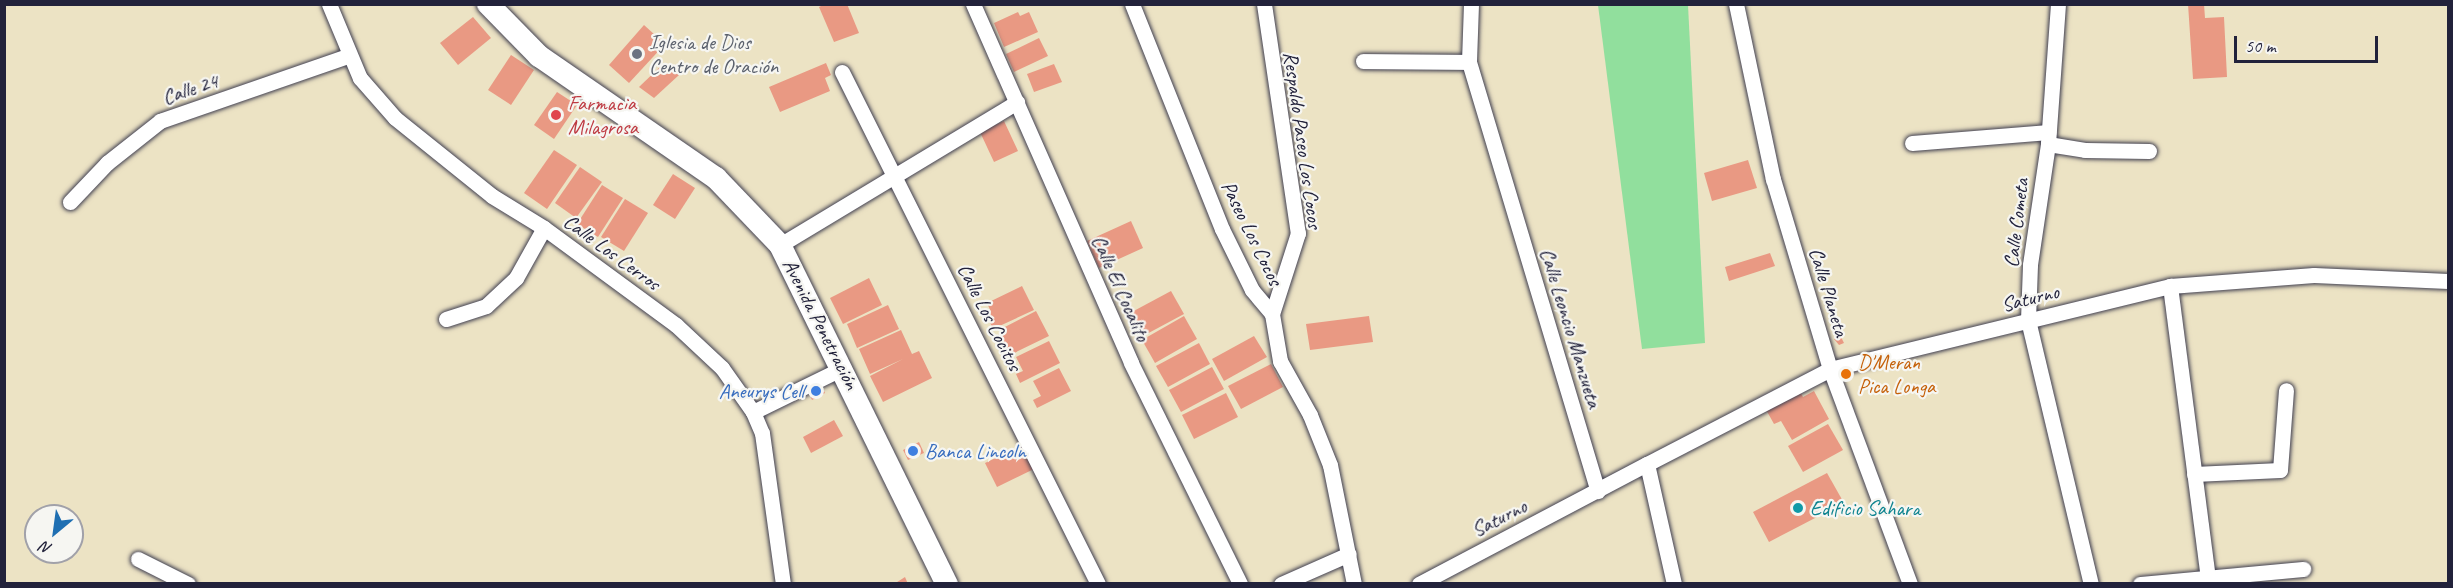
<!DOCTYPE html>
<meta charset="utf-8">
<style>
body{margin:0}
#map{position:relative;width:2453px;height:588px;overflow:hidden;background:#ece3c4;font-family:Caveat,sans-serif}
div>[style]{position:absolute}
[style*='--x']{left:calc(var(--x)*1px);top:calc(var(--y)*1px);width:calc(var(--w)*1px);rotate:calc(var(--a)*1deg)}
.green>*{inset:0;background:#91df9d}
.building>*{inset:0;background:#e99983}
.roads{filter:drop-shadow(0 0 2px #403f50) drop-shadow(0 0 2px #403f50)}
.street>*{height:15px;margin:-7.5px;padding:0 7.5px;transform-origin:7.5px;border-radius:7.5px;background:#fff}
.secondary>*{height:22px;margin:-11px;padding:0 11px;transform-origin:11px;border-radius:11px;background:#fff}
.dots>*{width:16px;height:16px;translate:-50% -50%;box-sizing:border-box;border:3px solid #f6f6f2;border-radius:50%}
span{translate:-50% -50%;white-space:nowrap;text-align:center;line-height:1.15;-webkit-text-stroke:4.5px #f6f6f2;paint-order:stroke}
.worship-label{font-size:21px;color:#5b616d}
.left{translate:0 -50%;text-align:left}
.street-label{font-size:21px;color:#22223b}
.health-label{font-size:21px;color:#be3a42}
.food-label{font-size:21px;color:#c56008}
.shop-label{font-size:21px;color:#366cbe}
.right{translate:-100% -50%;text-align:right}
.culture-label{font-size:21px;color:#0d838f}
.frame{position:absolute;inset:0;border:6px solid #22223b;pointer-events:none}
.north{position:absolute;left:24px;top:504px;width:60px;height:60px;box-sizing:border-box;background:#f6f6f2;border:2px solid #a1a1a9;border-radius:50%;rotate:209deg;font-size:16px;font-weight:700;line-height:24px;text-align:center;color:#22223b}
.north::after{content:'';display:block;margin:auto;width:21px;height:27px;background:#1f6fb2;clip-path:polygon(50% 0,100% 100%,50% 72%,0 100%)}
.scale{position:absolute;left:2234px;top:36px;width:144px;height:27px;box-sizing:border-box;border:3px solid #22223b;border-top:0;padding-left:8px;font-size:18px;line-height:21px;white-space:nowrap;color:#22223b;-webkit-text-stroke:4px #f6f6f2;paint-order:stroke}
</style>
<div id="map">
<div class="green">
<i style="clip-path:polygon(1598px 5px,1688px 5px,1705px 343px,1642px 349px)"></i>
</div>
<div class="building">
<i style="clip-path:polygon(825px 4px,847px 4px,859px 33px,834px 42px,819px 7px)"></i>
<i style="clip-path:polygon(2188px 4px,2204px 4px,2205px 18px,2224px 17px,2227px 77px,2193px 79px)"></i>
<i style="clip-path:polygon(1018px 12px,1020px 16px,1029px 12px,1038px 32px,1004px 47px,994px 23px)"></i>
<i style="clip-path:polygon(473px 17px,491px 38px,458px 65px,440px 43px)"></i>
<i style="clip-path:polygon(644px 25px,665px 44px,629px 83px,609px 65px)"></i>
<i style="clip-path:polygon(1039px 38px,1048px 56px,1014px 72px,1006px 54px)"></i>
<i style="clip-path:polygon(511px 55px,534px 70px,511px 105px,488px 90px)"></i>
<i style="clip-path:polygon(826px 63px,831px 75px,825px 78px,830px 91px,780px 112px,769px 87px)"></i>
<i style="clip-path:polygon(663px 64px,679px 75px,654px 98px,639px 87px)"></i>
<i style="clip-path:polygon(1054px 64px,1062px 82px,1034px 92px,1027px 74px)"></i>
<i style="clip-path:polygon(557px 92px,577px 105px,554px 139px,534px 125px)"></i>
<i style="clip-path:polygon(1004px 121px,1018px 151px,994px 162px,980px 132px)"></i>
<i style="clip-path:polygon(554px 150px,577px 165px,547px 209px,524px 193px)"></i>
<i style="clip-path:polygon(1748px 160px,1757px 188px,1712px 201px,1704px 173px)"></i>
<i style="clip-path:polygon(580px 167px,602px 182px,576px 218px,555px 203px)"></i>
<i style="clip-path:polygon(673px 174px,695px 188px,675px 219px,653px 205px)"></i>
<i style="clip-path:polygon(602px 185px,623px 198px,598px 237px,577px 224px)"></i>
<i style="clip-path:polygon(625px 199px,648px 213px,624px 251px,601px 237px)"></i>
<i style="clip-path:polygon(1131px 221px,1143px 248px,1099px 268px,1087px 241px)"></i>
<i style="clip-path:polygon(1770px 253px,1775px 266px,1729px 281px,1725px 267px)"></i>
<i style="clip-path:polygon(869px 278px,882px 305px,843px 324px,830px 298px)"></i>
<i style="clip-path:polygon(1022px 286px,1034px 310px,993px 329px,986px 314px,991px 312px,987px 303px)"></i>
<i style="clip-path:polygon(1171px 291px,1184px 314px,1143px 336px,1130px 313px)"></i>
<i style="clip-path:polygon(888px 305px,899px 329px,857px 348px,847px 324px)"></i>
<i style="clip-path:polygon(1036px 311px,1049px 336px,1006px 357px,998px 341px,1003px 339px,999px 330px)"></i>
<i style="clip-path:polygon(1184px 316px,1197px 339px,1155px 363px,1142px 340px)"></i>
<i style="clip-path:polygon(1369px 316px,1373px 342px,1310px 350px,1306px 324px)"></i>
<i style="clip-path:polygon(901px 330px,912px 354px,919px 351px,932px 378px,883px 402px,870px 376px,903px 359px,870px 374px,859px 349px)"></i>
<i style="clip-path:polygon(1254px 336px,1267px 357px,1224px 381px,1212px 359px)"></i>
<i style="clip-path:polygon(1841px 337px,1844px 343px,1839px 345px,1834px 339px)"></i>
<i style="clip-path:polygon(1049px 341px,1060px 363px,1020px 383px,1016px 374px,1023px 371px,1016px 357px)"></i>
<i style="clip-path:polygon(1199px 343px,1210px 364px,1168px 387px,1156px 366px)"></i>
<i style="clip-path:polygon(1271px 364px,1283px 387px,1241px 409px,1228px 386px)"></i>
<i style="clip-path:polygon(1212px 367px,1224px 389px,1181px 412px,1169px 390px)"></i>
<i style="clip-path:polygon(1059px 368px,1071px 391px,1037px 408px,1033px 400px,1041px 396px,1033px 381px)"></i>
<i style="clip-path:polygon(820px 383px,825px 393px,812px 400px,807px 389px)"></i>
<i style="clip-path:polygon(1798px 388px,1803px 397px,1814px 391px,1829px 419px,1792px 440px,1781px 421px,1774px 424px,1764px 406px)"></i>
<i style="clip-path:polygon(1226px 393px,1238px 417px,1194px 439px,1182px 415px)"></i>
<i style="clip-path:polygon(834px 420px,843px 436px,811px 453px,803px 437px)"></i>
<i style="clip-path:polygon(1828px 424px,1843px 450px,1803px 472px,1788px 446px)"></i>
<i style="clip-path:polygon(919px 442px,924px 453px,908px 460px,903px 450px)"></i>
<i style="clip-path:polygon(1023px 445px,1034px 469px,997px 487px,985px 463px)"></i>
<i style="clip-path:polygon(1827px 473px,1844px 503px,1769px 542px,1753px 512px)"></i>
<i style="clip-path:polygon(905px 577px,908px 584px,894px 584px)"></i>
</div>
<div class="roads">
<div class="street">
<i style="--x:329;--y:4;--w:80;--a:67.3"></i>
<i style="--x:360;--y:78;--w:53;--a:48.8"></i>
<i style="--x:395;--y:118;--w:124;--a:38.8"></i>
<i style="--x:492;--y:196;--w:61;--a:31.6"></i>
<i style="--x:544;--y:228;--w:164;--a:36.3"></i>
<i style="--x:676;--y:325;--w:63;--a:43.1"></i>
<i style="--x:722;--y:368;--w:54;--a:54.8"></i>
<i style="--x:753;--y:412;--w:23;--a:67"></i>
<i style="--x:762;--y:433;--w:152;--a:82.1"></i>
<i style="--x:973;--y:4;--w:392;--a:66.2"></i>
<i style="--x:1131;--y:363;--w:246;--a:63.7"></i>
<i style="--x:1132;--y:4;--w:242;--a:68.2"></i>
<i style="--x:1222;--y:229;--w:68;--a:63.8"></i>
<i style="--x:1252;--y:290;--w:31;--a:50"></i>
<i style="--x:1272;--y:314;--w:48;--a:80.3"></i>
<i style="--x:1280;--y:361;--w:62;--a:60.9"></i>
<i style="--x:1310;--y:415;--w:54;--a:68.2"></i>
<i style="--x:1330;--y:465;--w:121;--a:78.6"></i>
<i style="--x:1264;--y:4;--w:232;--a:81.6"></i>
<i style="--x:1298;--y:233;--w:85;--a:107.8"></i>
<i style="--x:1471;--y:4;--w:58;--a:92"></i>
<i style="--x:1469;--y:62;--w:448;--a:73.3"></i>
<i style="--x:1736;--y:4;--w:179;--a:78.1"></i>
<i style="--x:1773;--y:179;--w:198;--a:73.3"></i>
<i style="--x:1830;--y:369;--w:229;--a:69.6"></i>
<i style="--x:2058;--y:4;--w:140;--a:94.1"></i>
<i style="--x:2048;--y:144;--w:122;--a:98.5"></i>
<i style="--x:2030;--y:265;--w:55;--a:92.1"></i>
<i style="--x:2028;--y:320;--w:271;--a:76.6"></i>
<i style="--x:1363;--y:61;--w:106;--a:0.5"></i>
<i style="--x:842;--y:72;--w:572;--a:63.43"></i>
<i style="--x:1912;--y:143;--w:137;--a:-4.6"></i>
<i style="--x:2048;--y:144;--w:37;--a:9"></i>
<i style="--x:2085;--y:150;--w:64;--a:0.9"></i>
<i style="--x:70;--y:202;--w:54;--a:-46.5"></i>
<i style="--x:107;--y:163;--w:68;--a:-38.4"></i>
<i style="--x:160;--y:121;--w:199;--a:-19.1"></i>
<i style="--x:780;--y:245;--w:277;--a:-31.1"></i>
<i style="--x:2170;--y:286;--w:293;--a:82.6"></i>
<i style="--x:446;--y:319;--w:42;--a:-18"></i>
<i style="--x:486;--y:306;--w:41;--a:-43"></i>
<i style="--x:516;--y:278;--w:57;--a:-60.8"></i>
<i style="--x:753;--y:412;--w:100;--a:-26.1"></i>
<i style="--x:1647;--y:464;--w:206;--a:-27.4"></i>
<i style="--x:1830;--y:369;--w:350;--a:-13.7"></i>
<i style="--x:2170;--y:286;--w:144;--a:-4.4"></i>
<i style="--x:2314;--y:275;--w:134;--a:2.6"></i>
<i style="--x:2194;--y:474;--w:86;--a:-2.7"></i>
<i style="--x:2280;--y:470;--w:80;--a:-85.7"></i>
<i style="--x:138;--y:559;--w:56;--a:26.6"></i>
<i style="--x:1281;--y:584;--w:74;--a:-23.8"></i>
<i style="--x:1419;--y:584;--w:258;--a:-27.8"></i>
<i style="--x:1647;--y:464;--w:123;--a:77.3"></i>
<i style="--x:2140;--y:584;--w:164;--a:-5.3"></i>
</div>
<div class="secondary">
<i style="--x:488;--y:4;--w:73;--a:45.6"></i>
<i style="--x:539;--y:56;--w:215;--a:34.6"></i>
<i style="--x:716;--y:178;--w:93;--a:46.3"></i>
<i style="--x:780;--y:245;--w:378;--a:63.8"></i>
</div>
</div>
<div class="dots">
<i style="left:637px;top:54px;background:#6b7280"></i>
<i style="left:556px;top:115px;background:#e0444e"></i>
<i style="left:1846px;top:374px;background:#e8710a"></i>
<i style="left:816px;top:391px;background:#3f7fe0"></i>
<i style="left:913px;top:451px;background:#3f7fe0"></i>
<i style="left:1798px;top:508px;background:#0f9aa8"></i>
</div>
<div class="worship-label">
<span class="left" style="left:649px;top:54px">Iglesia de Dios<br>Centro de Oración</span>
</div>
<div class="street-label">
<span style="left:190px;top:89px;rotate:-18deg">Calle 24</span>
<span style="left:1303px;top:140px;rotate:82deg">Respaldo Paseo Los Cocos</span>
<span style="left:2016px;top:223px;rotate:-83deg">Calle Cometa</span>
<span style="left:1252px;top:233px;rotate:64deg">Paseo Los Cocos</span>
<span style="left:612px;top:252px;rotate:36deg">Calle Los Cerros</span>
<span style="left:1121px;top:288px;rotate:66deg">Calle El Cocalito</span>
<span style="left:1829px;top:292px;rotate:73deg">Calle Planeta</span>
<span style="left:2030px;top:298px;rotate:-14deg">Saturno</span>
<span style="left:990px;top:317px;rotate:63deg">Calle Los Cocitos</span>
<span style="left:821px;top:324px;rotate:63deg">Avenida Penetración</span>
<span style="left:1571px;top:328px;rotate:73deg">Calle Leoncio Manzueta</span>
<span style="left:1499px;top:518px;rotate:-27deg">Saturno</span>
</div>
<div class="health-label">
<span class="left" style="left:568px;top:115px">Farmacia<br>Milagrosa</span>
</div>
<div class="food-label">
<span class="left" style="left:1858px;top:374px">D'Meran<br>Pica Longa</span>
</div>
<div class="shop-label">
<span class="right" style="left:804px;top:391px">Aneurys Cell</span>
<span class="left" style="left:925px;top:451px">Banca Lincoln</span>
</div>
<div class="culture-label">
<span class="left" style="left:1810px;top:508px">Edificio Sahara</span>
</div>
<div class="frame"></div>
<div class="north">N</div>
<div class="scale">50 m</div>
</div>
